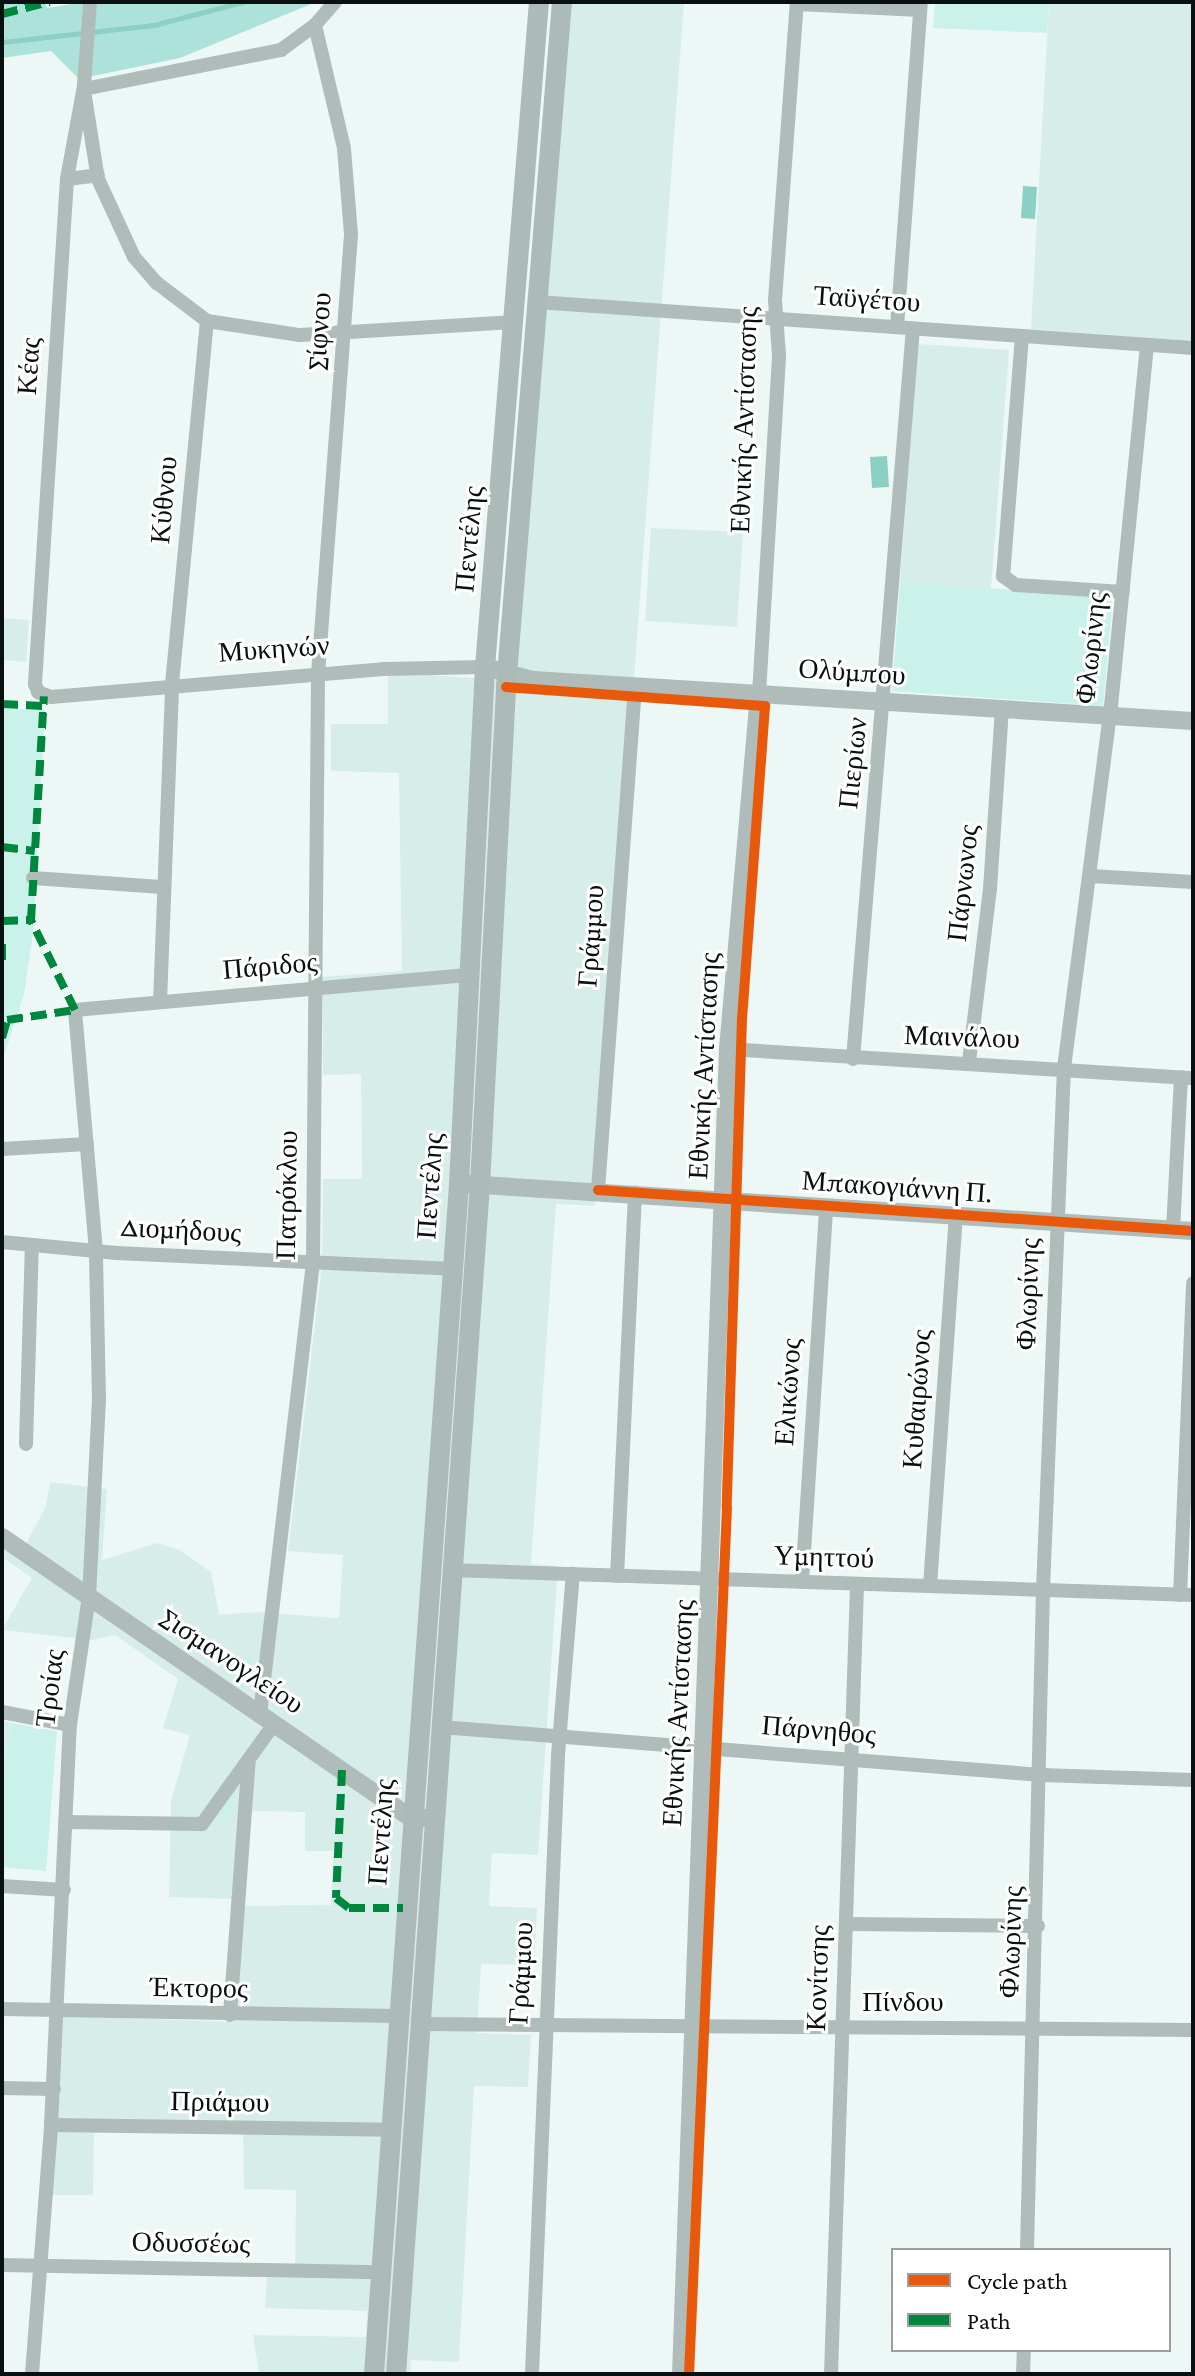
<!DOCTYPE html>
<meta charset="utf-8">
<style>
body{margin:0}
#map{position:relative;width:1195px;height:2376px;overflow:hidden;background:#edf8f6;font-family:"Crimson Pro",serif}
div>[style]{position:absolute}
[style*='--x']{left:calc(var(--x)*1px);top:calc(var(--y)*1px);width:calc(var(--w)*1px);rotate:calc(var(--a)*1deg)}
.built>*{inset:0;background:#d7ede9}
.green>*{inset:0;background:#caf1ea}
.forest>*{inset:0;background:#ace2d9}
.water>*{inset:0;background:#8ccfc4}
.stream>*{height:5px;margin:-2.5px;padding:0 2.5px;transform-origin:2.5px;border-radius:2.5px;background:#8ccfc4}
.minor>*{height:14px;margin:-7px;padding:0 7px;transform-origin:7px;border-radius:7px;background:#b0bcba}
.tertiary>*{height:18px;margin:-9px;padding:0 9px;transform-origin:9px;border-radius:9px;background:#b0bcba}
.secondary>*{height:20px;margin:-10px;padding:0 10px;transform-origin:10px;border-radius:10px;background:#acbbb8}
.quiet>*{height:8px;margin-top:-4px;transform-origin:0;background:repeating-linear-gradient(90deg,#00873e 0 16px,transparent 0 24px)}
.cycleway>*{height:10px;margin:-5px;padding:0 5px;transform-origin:5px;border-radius:5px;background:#e8590c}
span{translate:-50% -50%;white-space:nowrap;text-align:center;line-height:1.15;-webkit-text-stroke:6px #fff;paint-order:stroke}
.street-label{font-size:28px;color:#09100f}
.frame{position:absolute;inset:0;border:4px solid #09100f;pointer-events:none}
.legend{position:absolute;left:891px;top:2248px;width:280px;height:104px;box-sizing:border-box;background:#fff;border:2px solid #9d9f9f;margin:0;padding:10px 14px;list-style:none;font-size:24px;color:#09100f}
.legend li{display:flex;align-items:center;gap:16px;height:40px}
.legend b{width:40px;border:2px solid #9d9f9f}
</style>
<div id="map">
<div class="built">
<i style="clip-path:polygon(565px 2px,684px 2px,595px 1206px,556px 1204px,531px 1564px,558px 1566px,538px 1855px,492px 1853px,489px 1906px,537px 1908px,534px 1965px,481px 1964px,477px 2033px,531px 2035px,528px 2087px,474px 2086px,459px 2362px,411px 2360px,410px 2374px,259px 2374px,253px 2335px,366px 2337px,367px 2311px,265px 2308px,267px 2277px,295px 2277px,296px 2190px,244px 2189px,243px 2131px,94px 2130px,93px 2195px,52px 2195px,59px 2016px,234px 2022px,242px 1906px,331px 1905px,334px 1851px,305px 1851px,305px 1812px,239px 1811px,232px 1899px,169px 1897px,171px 1801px,190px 1735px,163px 1728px,178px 1679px,115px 1635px,92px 1640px,2px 1630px,32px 1578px,2px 1557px,2px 1529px,26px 1544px,46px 1506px,50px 1482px,107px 1489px,102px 1560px,157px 1543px,180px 1550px,211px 1572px,219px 1615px,257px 1612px,339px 1618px,343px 1555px,288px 1551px,322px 1264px,323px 1179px,362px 1179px,361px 1074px,323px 1075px,322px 977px,402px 971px,399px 773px,331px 771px,331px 724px,388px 724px,388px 672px,514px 681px)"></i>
<i style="clip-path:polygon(1049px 2px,1193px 2px,1193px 341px,1031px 329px)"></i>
<i style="clip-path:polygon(918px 344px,1009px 350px,991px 589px,900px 582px)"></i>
<i style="clip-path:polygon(651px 528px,743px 532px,737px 627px,645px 621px)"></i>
<i style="clip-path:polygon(2px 618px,29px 620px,26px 662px,2px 660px)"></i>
<i style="clip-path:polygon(2px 1721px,11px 1723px,2px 1783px)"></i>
</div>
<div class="green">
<i style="clip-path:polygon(935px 2px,1049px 2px,1047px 33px,933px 28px)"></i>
<i style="clip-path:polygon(900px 582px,1113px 597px,1103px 706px,892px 691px)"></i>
<i style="clip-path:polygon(2px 709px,45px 710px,33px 933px,24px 994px,2px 1062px)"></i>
<i style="clip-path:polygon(252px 1651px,248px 1688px,228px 1675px)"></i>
<i style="clip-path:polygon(11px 1723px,57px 1731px,46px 1871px,2px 1867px,2px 1783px)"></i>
<i style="clip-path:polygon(234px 1790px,232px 1821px,214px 1820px)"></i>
</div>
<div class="forest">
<i style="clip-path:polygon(2px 2px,43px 2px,48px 8px,83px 2px,78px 78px,51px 51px,2px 58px)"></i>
<i style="clip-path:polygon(94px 2px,316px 2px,180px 58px,88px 77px)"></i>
</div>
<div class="water">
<i style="clip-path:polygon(1023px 186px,1037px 187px,1035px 219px,1021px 218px)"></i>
<i style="clip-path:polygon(887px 456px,889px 487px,872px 488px,870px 457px)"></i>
</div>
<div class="stream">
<i style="--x:2;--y:42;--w:153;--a:-6.4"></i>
<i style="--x:154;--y:25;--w:91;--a:-14.6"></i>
</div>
<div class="minor">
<i style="--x:90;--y:2;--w:84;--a:94.1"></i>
<i style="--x:84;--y:86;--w:95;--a:100.4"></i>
<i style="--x:67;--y:179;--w:506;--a:93.63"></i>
<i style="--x:35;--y:684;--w:9;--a:69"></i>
<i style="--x:38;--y:692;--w:14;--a:21"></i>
<i style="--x:51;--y:697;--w:333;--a:-4.8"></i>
<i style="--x:383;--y:669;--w:102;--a:-1.1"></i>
<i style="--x:797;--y:4;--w:123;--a:2.8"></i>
<i style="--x:84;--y:89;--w:201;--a:-11.2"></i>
<i style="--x:281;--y:50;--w:42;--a:-36.3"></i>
<i style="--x:315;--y:25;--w:30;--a:-49"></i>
<i style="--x:85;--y:97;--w:83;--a:81"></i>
<i style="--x:98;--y:179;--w:86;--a:65.2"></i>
<i style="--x:134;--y:257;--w:35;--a:49"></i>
<i style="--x:157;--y:283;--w:63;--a:37.2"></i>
<i style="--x:207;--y:321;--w:94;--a:8.6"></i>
<i style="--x:300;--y:335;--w:213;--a:-3.5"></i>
<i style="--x:67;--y:179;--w:31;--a:-7"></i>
<i style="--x:537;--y:302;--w:658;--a:4.01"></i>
<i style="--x:897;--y:327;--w:326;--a:-85.8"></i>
<i style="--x:1022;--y:336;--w:241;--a:94.5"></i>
<i style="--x:1003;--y:576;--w:16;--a:35"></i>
<i style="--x:1016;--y:585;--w:107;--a:3.7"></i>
<i style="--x:759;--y:694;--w:340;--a:-86.6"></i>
<i style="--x:779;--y:355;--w:55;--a:-94.2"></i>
<i style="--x:775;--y:300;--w:299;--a:-85.8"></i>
<i style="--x:1091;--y:876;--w:102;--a:3.4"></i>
<i style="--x:33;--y:878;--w:129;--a:4"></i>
<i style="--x:160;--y:1002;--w:318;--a:-87.8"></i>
<i style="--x:172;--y:684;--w:365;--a:-84.5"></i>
<i style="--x:728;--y:1049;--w:466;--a:3.6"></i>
<i style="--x:853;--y:1059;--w:733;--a:-85.31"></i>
<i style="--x:969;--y:1062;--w:174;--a:-83.1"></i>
<i style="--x:990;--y:889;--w:180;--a:-86.2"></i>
<i style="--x:2;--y:1149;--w:85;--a:-3.4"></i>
<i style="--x:598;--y:1190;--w:504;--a:-85.79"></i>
<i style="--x:1173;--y:1230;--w:153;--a:-87"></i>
<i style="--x:2;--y:1242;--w:115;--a:5.5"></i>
<i style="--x:116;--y:1253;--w:337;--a:2.7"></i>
<i style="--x:26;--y:1444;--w:199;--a:-88.3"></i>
<i style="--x:452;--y:1570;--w:741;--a:1.93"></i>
<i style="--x:617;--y:1576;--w:384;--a:-87.3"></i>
<i style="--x:802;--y:1582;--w:377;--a:-86.3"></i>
<i style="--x:930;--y:1586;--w:372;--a:-86"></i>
<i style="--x:1180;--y:1595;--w:312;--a:-87.6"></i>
<i style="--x:2;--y:1712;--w:69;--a:10.8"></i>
<i style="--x:260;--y:1714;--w:455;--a:-83.3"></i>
<i style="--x:313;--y:1262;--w:588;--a:-89.51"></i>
<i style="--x:318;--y:674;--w:441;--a:-85.7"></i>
<i style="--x:351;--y:234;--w:86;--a:-94.7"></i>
<i style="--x:344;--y:148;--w:126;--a:-103.3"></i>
<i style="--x:441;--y:1727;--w:602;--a:4.57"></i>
<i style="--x:1041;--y:1775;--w:152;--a:1.9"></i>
<i style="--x:66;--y:1822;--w:136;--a:0.8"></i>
<i style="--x:202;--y:1824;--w:123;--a:-54.2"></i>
<i style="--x:2;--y:1886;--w:62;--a:3.7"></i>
<i style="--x:846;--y:1924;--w:192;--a:0.6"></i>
<i style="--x:2;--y:2009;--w:394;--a:1"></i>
<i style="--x:230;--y:2015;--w:257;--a:-85.8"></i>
<i style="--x:420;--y:2024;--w:773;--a:0.44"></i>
<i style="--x:2;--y:2088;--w:52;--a:1.1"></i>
<i style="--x:51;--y:2125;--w:338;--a:0.8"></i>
<i style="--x:1027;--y:2250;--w:660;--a:-88.61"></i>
<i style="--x:1043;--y:1590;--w:522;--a:-87.7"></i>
<i style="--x:1064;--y:1068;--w:355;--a:-82.6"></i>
<i style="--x:1110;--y:716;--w:373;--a:-84.3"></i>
<i style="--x:2;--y:2265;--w:378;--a:1.1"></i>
<i style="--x:32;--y:2374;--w:250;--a:-85.6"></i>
<i style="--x:51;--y:2125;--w:400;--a:-87.3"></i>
<i style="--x:70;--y:1725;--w:129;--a:-81.6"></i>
<i style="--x:89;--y:1597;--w:198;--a:-87.1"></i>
<i style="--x:99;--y:1399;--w:148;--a:-91.2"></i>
<i style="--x:96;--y:1251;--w:242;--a:-95"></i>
<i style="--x:75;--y:1010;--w:397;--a:-5.1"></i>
<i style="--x:532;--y:2374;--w:620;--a:-87.59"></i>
<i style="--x:558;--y:1755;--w:182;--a:-85.3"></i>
<i style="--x:831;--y:2374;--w:790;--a:-88.11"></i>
<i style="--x:1023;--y:2374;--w:24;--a:-88"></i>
</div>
<div class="tertiary">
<i style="--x:485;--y:667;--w:50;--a:15.2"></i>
<i style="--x:533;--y:680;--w:661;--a:3.55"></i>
<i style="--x:466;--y:1184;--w:729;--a:3.7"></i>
<i style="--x:2;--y:1537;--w:495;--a:34.5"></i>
<i style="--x:410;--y:1817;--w:15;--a:4"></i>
<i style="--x:681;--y:2374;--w:1326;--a:-87.97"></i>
<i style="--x:728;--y:1049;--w:356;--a:-85"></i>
</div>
<div class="secondary">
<i style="--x:374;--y:2374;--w:1193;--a:-85.91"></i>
<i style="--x:459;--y:1184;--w:518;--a:-87.12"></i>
<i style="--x:485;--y:667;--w:667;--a:-85.36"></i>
<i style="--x:396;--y:2374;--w:1192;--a:-85.96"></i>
<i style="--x:480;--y:1185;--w:499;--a:-87"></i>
<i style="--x:506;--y:687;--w:687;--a:-85.33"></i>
</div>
<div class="quiet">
<i style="--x:2;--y:14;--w:49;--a:-14.3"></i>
<i style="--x:2;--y:704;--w:41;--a:2.8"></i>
<i style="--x:2;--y:847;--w:33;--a:7"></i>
<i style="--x:2;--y:921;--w:29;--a:-2"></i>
<i style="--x:2;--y:944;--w:16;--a:90"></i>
<i style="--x:7;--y:1020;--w:69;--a:-8.4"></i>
<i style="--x:75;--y:1010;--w:100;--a:-116.1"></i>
<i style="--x:31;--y:920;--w:224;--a:-86.7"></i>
<i style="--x:2;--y:1038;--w:19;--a:-74"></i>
<i style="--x:342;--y:1770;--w:128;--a:92.7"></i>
<i style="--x:336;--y:1898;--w:16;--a:38"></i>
<i style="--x:349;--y:1908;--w:54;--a:0"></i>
</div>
<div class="cycleway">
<i style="--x:506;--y:687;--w:260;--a:4.2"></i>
<i style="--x:765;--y:706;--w:313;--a:94.2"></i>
<i style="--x:742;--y:1018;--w:490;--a:91.8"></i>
<i style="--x:727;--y:1508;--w:867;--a:92.51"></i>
<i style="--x:598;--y:1190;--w:596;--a:3.94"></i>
</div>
<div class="street-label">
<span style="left:867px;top:299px;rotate:4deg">Ταϋγέτου</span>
<span style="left:319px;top:331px;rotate:-86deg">Σίφνου</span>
<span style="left:29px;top:366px;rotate:-86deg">Κέας</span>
<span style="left:744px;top:420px;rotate:-88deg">Εθνικής Αντίστασης</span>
<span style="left:164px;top:500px;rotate:-85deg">Κύθνου</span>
<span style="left:469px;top:539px;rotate:-85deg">Πεντέλης</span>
<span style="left:1091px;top:648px;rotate:-84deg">Φλωρίνης</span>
<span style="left:274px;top:649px;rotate:-4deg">Μυκηνών</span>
<span style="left:852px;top:672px;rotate:4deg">Ολύμπου</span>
<span style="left:853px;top:763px;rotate:-84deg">Πιερίων</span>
<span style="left:963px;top:883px;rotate:-84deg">Πάρνωνος</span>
<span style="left:591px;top:936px;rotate:-86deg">Γράμμου</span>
<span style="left:270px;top:966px;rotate:-5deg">Πάριδος</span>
<span style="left:962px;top:1037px;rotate:2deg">Μαινάλου</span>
<span style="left:704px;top:1066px;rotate:-87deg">Εθνικής Αντίστασης</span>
<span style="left:430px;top:1186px;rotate:-86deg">Πεντέλης</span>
<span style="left:897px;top:1187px;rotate:4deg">Μπακογιάννη Π.</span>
<span style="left:287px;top:1195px;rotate:-89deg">Πατρόκλου</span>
<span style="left:181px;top:1230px;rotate:3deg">Διομήδους</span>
<span style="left:1028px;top:1294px;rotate:-88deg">Φλωρίνης</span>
<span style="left:788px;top:1392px;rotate:-86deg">Ελικώνος</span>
<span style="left:917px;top:1399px;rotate:-86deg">Κυθαιρώνος</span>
<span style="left:824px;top:1557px;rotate:2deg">Υμηττού</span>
<span style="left:232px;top:1661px;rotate:34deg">Σισμανογλείου</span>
<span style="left:50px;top:1688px;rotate:-83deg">Τροίας</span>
<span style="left:678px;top:1713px;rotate:-87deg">Εθνικής Αντίστασης</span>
<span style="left:819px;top:1730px;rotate:5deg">Πάρνηθος</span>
<span style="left:381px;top:1832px;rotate:-86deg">Πεντέλης</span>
<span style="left:1011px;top:1942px;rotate:-88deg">Φλωρίνης</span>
<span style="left:521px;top:1973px;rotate:-87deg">Γράμμου</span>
<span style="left:818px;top:1978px;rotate:-88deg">Κονίτσης</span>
<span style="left:199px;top:1988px;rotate:1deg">Έκτορος</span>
<span style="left:903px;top:2002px">Πίνδου</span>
<span style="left:220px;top:2102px;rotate:1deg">Πριάμου</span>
<span style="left:191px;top:2243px;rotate:1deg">Οδυσσέως</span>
</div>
<div class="frame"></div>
<ul class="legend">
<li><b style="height:10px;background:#e8590c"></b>Cycle path</li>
<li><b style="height:10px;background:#00873e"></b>Path</li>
</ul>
</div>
